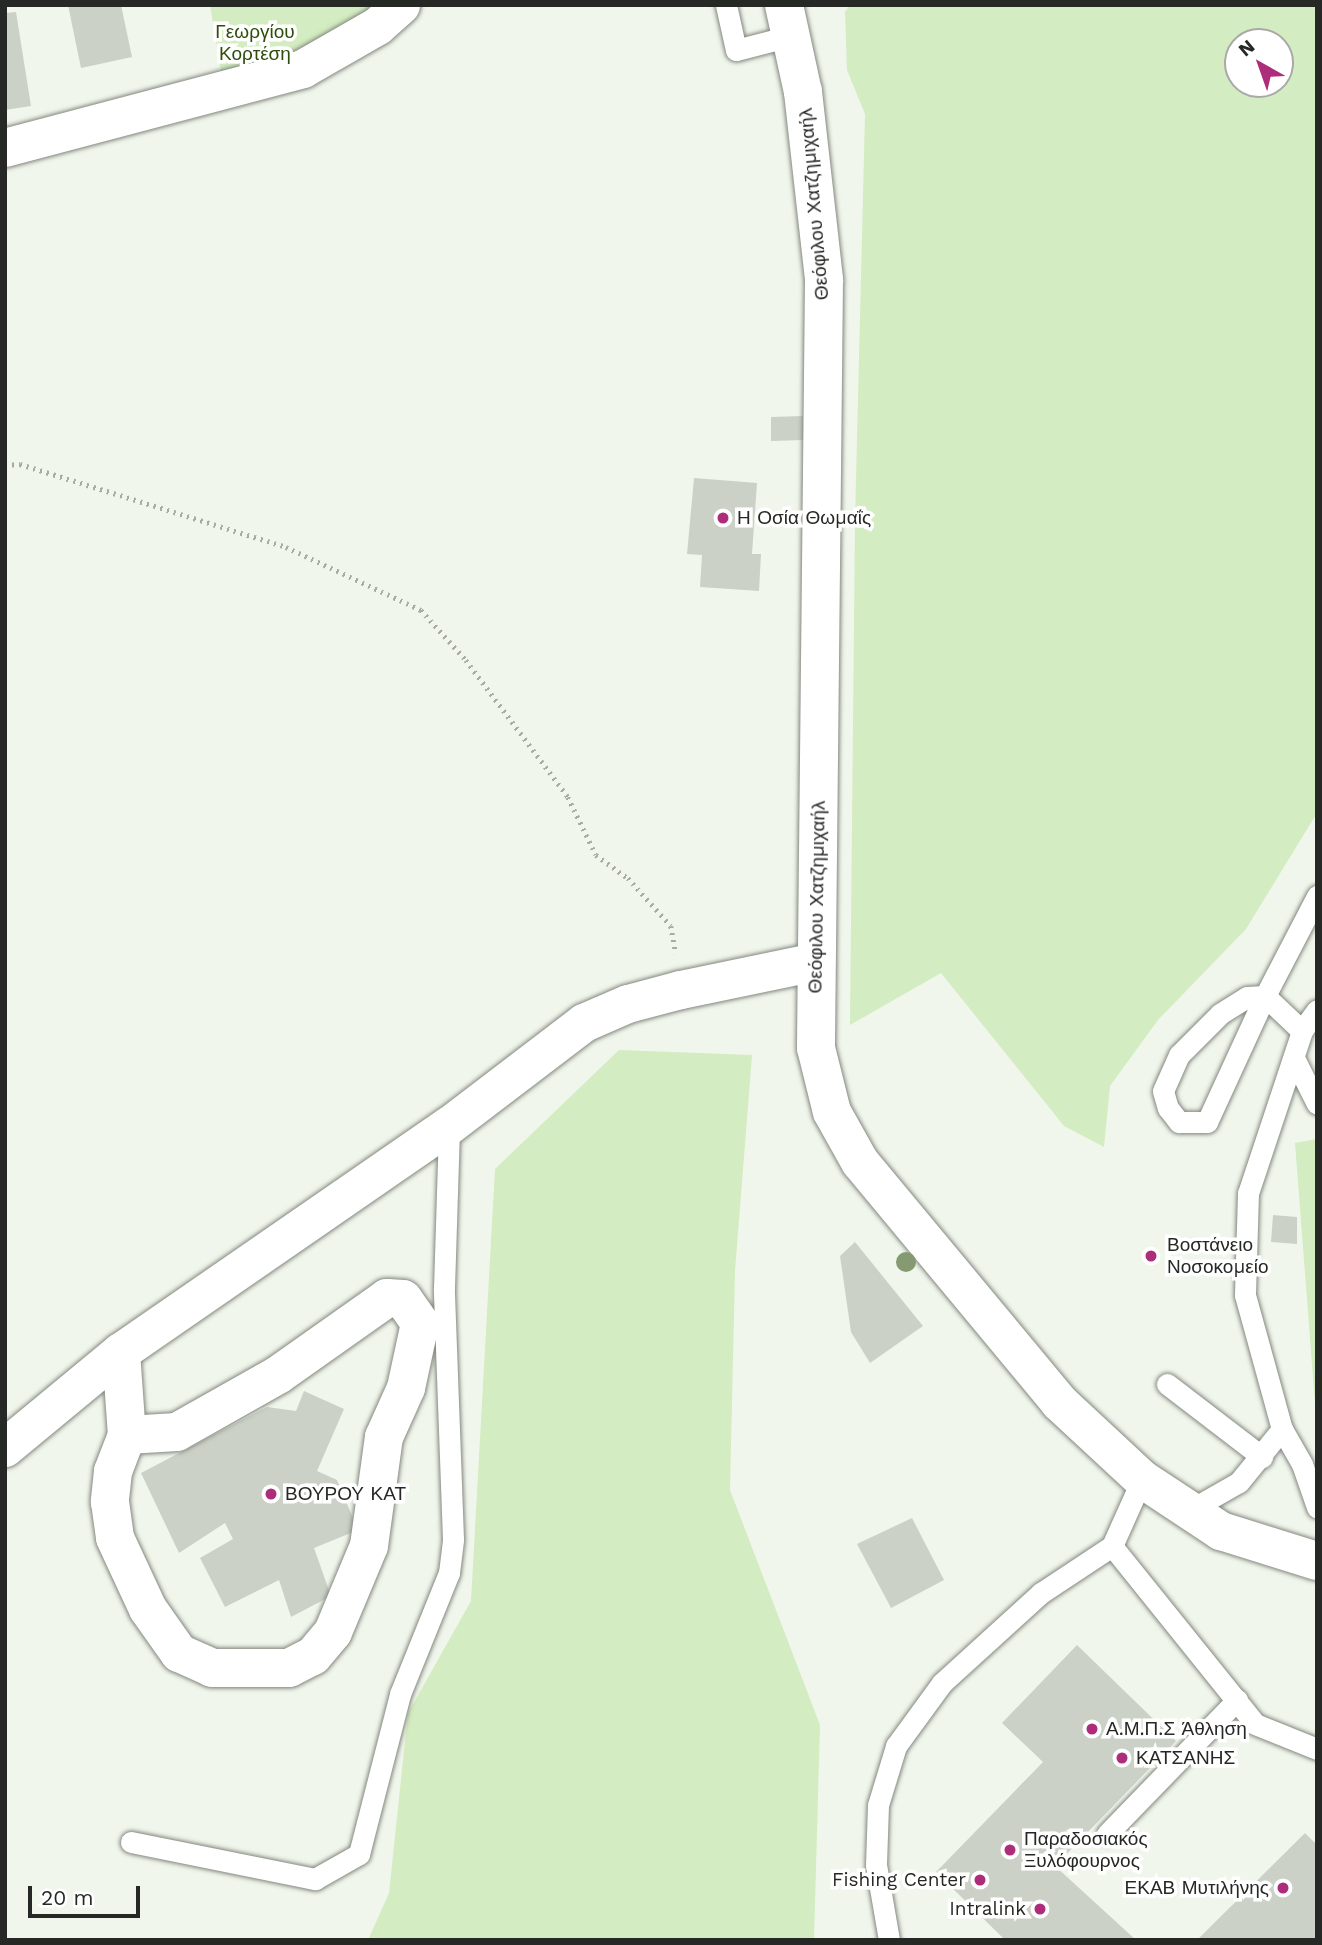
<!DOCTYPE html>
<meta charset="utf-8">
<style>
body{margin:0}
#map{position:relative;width:1322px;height:1945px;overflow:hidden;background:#f0f6ec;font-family:"Work Sans",sans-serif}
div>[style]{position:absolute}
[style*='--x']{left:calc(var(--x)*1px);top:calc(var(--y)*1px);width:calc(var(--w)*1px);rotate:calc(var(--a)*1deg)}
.green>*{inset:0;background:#d3ecc1}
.building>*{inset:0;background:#cbd1c7}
.path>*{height:4.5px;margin-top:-2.25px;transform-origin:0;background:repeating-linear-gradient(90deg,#a7aba4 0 2px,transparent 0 7px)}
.roads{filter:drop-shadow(0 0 2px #83887f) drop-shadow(0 0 2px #83887f)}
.lane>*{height:21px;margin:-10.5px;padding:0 10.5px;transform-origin:10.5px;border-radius:10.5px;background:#fff}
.street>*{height:38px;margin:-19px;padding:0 19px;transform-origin:19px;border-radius:19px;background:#fff}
.trees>*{width:20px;height:20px;margin:-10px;border-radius:50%;background:#859a70}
.dots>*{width:19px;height:19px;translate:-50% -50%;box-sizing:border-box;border:4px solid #fff;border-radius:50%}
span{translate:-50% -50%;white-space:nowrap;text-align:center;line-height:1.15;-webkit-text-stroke:7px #fff;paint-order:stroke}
.park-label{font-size:19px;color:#2d4e0b}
.street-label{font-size:19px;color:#262825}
.poi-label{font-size:19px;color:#262825}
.left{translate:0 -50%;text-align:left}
.right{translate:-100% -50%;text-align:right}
.frame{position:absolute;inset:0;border:7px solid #262825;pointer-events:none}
.north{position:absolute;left:1224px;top:28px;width:70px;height:70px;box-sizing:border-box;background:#fff;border:2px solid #a8a9a8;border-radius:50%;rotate:320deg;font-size:19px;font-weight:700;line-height:28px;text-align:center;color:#262825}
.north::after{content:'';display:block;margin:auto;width:24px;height:32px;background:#ad2d7a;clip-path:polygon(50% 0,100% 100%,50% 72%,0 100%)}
.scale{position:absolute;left:28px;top:1886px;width:112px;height:32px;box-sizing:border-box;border:4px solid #262825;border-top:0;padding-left:9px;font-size:21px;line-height:24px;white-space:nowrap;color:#262825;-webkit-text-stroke:5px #fff;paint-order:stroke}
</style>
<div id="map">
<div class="green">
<i style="clip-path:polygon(210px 5px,396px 5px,224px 90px)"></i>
<i style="clip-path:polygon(evenodd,850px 5px,1317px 5px,1317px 813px,1246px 929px,1158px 1020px,1110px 1086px,1104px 1147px,1064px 1126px,941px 973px,850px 1025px,855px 521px,865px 114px,847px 70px,845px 12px,850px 5px,1238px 42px,1280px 42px,1280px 84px,1238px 84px,1238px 42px)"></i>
<i style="clip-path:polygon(619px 1050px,752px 1055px,735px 1271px,730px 1490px,820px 1725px,814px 1940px,368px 1940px,389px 1893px,408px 1713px,471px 1601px,495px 1169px)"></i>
<i style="clip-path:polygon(1317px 1139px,1317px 1430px,1295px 1143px)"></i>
</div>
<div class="building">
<i style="clip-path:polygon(68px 5px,121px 5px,132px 57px,81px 68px)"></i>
<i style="clip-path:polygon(16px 12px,31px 106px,5px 110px,5px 13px)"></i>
<i style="clip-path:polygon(803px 416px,804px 440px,771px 441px,771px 417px)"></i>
<i style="clip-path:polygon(694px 478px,757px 483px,752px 554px,761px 554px,759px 591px,700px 587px,702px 555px,687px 554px)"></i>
<i style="clip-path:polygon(1273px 1215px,1297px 1217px,1297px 1244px,1271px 1242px)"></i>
<i style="clip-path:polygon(855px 1242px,923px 1326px,870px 1363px,851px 1332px,840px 1256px)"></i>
<i style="clip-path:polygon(304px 1391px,344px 1409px,317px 1471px,337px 1480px,358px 1530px,314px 1548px,331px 1596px,291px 1617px,279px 1580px,225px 1607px,200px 1558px,233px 1539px,225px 1523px,179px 1553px,141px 1473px,267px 1407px,296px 1411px)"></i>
<i style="clip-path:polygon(912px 1518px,944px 1580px,891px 1608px,857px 1544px)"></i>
<i style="clip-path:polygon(1077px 1645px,1176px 1741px,1055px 1866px,1136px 1940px,1005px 1940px,936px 1872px,1043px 1762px,1002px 1723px)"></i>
<i style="clip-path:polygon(1305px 1833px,1317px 1845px,1317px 1940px,1197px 1940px)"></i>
</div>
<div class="path">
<i style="--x:5;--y:465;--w:15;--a:-4"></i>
<i style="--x:20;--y:464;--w:279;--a:17.3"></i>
<i style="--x:286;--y:547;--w:149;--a:25"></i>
<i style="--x:421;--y:610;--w:67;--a:48"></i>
<i style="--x:466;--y:660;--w:171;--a:53.3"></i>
<i style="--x:568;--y:797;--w:64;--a:64.2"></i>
<i style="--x:596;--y:855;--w:39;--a:36"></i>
<i style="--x:628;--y:878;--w:64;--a:48.1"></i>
<i style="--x:671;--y:926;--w:28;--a:80"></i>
</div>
<div class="roads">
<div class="lane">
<i style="--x:726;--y:5;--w:46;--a:77.5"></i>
<i style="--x:736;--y:50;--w:56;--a:-14.5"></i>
<i style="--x:1317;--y:1010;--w:26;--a:126"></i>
<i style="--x:1302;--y:1031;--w:171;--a:108.4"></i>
<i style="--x:1248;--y:1193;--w:102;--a:91.7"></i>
<i style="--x:1245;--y:1295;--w:139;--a:74.6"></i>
<i style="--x:1282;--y:1429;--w:40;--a:60.3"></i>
<i style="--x:1302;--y:1464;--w:46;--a:70.8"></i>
<i style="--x:1302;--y:1031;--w:51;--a:-136.6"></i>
<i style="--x:1265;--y:996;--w:18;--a:177"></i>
<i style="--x:1247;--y:997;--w:32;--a:148"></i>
<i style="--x:1220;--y:1014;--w:58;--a:135"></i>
<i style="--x:1179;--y:1055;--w:39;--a:114"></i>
<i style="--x:1163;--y:1091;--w:18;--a:74"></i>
<i style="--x:1168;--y:1108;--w:18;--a:52"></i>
<i style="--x:1179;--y:1122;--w:28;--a:0"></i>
<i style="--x:1207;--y:1122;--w:139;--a:-65.3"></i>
<i style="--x:1265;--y:996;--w:113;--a:-62.5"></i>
<i style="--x:1294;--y:1058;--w:51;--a:63.4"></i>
<i style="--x:1167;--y:1384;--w:120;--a:37.5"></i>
<i style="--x:1142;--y:1479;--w:73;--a:114.1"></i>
<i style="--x:1112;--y:1546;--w:228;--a:51.2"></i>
<i style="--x:1255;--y:1724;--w:67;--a:22"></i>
<i style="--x:1190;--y:1510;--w:56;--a:-29.7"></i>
<i style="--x:1239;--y:1482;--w:68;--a:-50.9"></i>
<i style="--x:1107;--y:1834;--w:187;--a:-45.9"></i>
<i style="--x:131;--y:1842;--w:188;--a:11.4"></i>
<i style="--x:315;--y:1879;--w:51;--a:-29.6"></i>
<i style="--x:359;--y:1854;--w:165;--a:-75.6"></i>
<i style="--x:400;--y:1694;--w:131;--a:-68"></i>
<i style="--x:449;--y:1573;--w:34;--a:-83"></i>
<i style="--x:453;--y:1539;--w:251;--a:-92.1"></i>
<i style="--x:444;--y:1288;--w:162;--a:-88.2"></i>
<i style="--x:889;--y:1940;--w:76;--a:-99.8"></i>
<i style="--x:876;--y:1865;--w:60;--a:-88.1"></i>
<i style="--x:878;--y:1805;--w:62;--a:-73"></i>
<i style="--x:896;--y:1746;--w:78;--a:-53.9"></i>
<i style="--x:942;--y:1683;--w:134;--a:-42.3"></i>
<i style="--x:1041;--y:1593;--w:85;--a:-33.5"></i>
</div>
<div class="street">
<i style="--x:784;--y:5;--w:89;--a:77.7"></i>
<i style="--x:803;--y:92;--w:189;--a:83.6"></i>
<i style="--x:824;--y:280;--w:768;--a:90.6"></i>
<i style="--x:816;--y:1048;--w:66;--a:76"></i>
<i style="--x:832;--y:1112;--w:57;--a:60.8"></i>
<i style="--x:860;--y:1162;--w:312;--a:50.3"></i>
<i style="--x:1059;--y:1402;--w:113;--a:42.9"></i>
<i style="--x:1142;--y:1479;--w:95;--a:33.4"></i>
<i style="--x:1221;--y:1531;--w:101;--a:17.4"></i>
<i style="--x:5;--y:148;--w:308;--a:-14.8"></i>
<i style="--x:303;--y:69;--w:86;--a:-29.8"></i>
<i style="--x:378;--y:26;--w:31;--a:-42"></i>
<i style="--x:121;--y:1352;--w:83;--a:85.9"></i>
<i style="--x:127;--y:1435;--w:39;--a:111"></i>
<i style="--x:113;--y:1471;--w:31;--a:96"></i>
<i style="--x:110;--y:1502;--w:36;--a:82"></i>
<i style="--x:115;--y:1538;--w:78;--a:65.1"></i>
<i style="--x:148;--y:1609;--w:54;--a:54.8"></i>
<i style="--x:179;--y:1653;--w:36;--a:24"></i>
<i style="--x:212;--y:1668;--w:77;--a:0"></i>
<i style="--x:289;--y:1668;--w:27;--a:-27"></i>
<i style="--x:313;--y:1656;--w:31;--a:-50"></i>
<i style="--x:333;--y:1632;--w:93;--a:-67.3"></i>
<i style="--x:369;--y:1546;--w:110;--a:-82.2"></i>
<i style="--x:384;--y:1437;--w:54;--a:-65.8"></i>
<i style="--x:406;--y:1388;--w:66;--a:-77.8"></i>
<i style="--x:420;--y:1323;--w:29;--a:-125"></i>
<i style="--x:403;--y:1299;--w:16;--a:-176"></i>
<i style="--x:387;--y:1298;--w:133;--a:144.8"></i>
<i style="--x:278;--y:1375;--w:116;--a:150.6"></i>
<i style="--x:177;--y:1432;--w:50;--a:176.6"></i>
<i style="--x:5;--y:1448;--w:151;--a:-39.6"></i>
<i style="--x:121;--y:1352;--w:398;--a:-34.6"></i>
<i style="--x:449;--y:1126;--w:170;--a:-37.3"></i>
<i style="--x:584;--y:1023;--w:48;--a:-23.4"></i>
<i style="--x:628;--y:1004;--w:55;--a:-14.8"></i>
<i style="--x:681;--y:990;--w:138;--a:-11.7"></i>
</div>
</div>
<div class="trees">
<i style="left:906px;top:1262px"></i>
</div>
<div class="dots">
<i style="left:723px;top:518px;background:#ad2d7a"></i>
<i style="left:1151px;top:1256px;background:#ad2d7a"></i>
<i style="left:271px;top:1494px;background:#ad2d7a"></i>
<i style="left:1092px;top:1729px;background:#ad2d7a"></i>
<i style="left:1122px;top:1758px;background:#ad2d7a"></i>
<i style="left:1010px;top:1850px;background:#ad2d7a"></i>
<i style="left:980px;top:1880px;background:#ad2d7a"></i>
<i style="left:1283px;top:1888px;background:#ad2d7a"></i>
<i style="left:1040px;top:1909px;background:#ad2d7a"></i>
</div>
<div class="park-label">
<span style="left:255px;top:43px">Γεωργίου<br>Κορτέση</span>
</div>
<div class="street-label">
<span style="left:814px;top:204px;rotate:-95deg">Θεόφιλου Χατζημιχαήλ</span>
<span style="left:817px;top:897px;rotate:-89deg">Θεόφιλου Χατζημιχαήλ</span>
</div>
<div class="poi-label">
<span class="left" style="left:737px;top:518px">Η Οσία Θωμαΐς</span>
<span class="left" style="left:1167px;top:1256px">Βοστάνειο<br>Νοσοκομείο</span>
<span class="left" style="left:285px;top:1494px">ΒΟΥΡΟΥ ΚΑΤ</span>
<span class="left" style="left:1106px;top:1729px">Α.Μ.Π.Σ Άθληση</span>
<span class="left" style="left:1136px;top:1758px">ΚΑΤΣΑΝΗΣ</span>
<span class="left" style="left:1024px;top:1850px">Παραδοσιακός<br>Ξυλόφουρνος</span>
<span class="right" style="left:966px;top:1880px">Fishing Center</span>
<span class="right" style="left:1269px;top:1888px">ΕΚΑΒ Μυτιλήνης</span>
<span class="right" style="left:1026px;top:1909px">Intralink</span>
</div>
<div class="frame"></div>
<div class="north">N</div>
<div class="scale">20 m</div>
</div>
